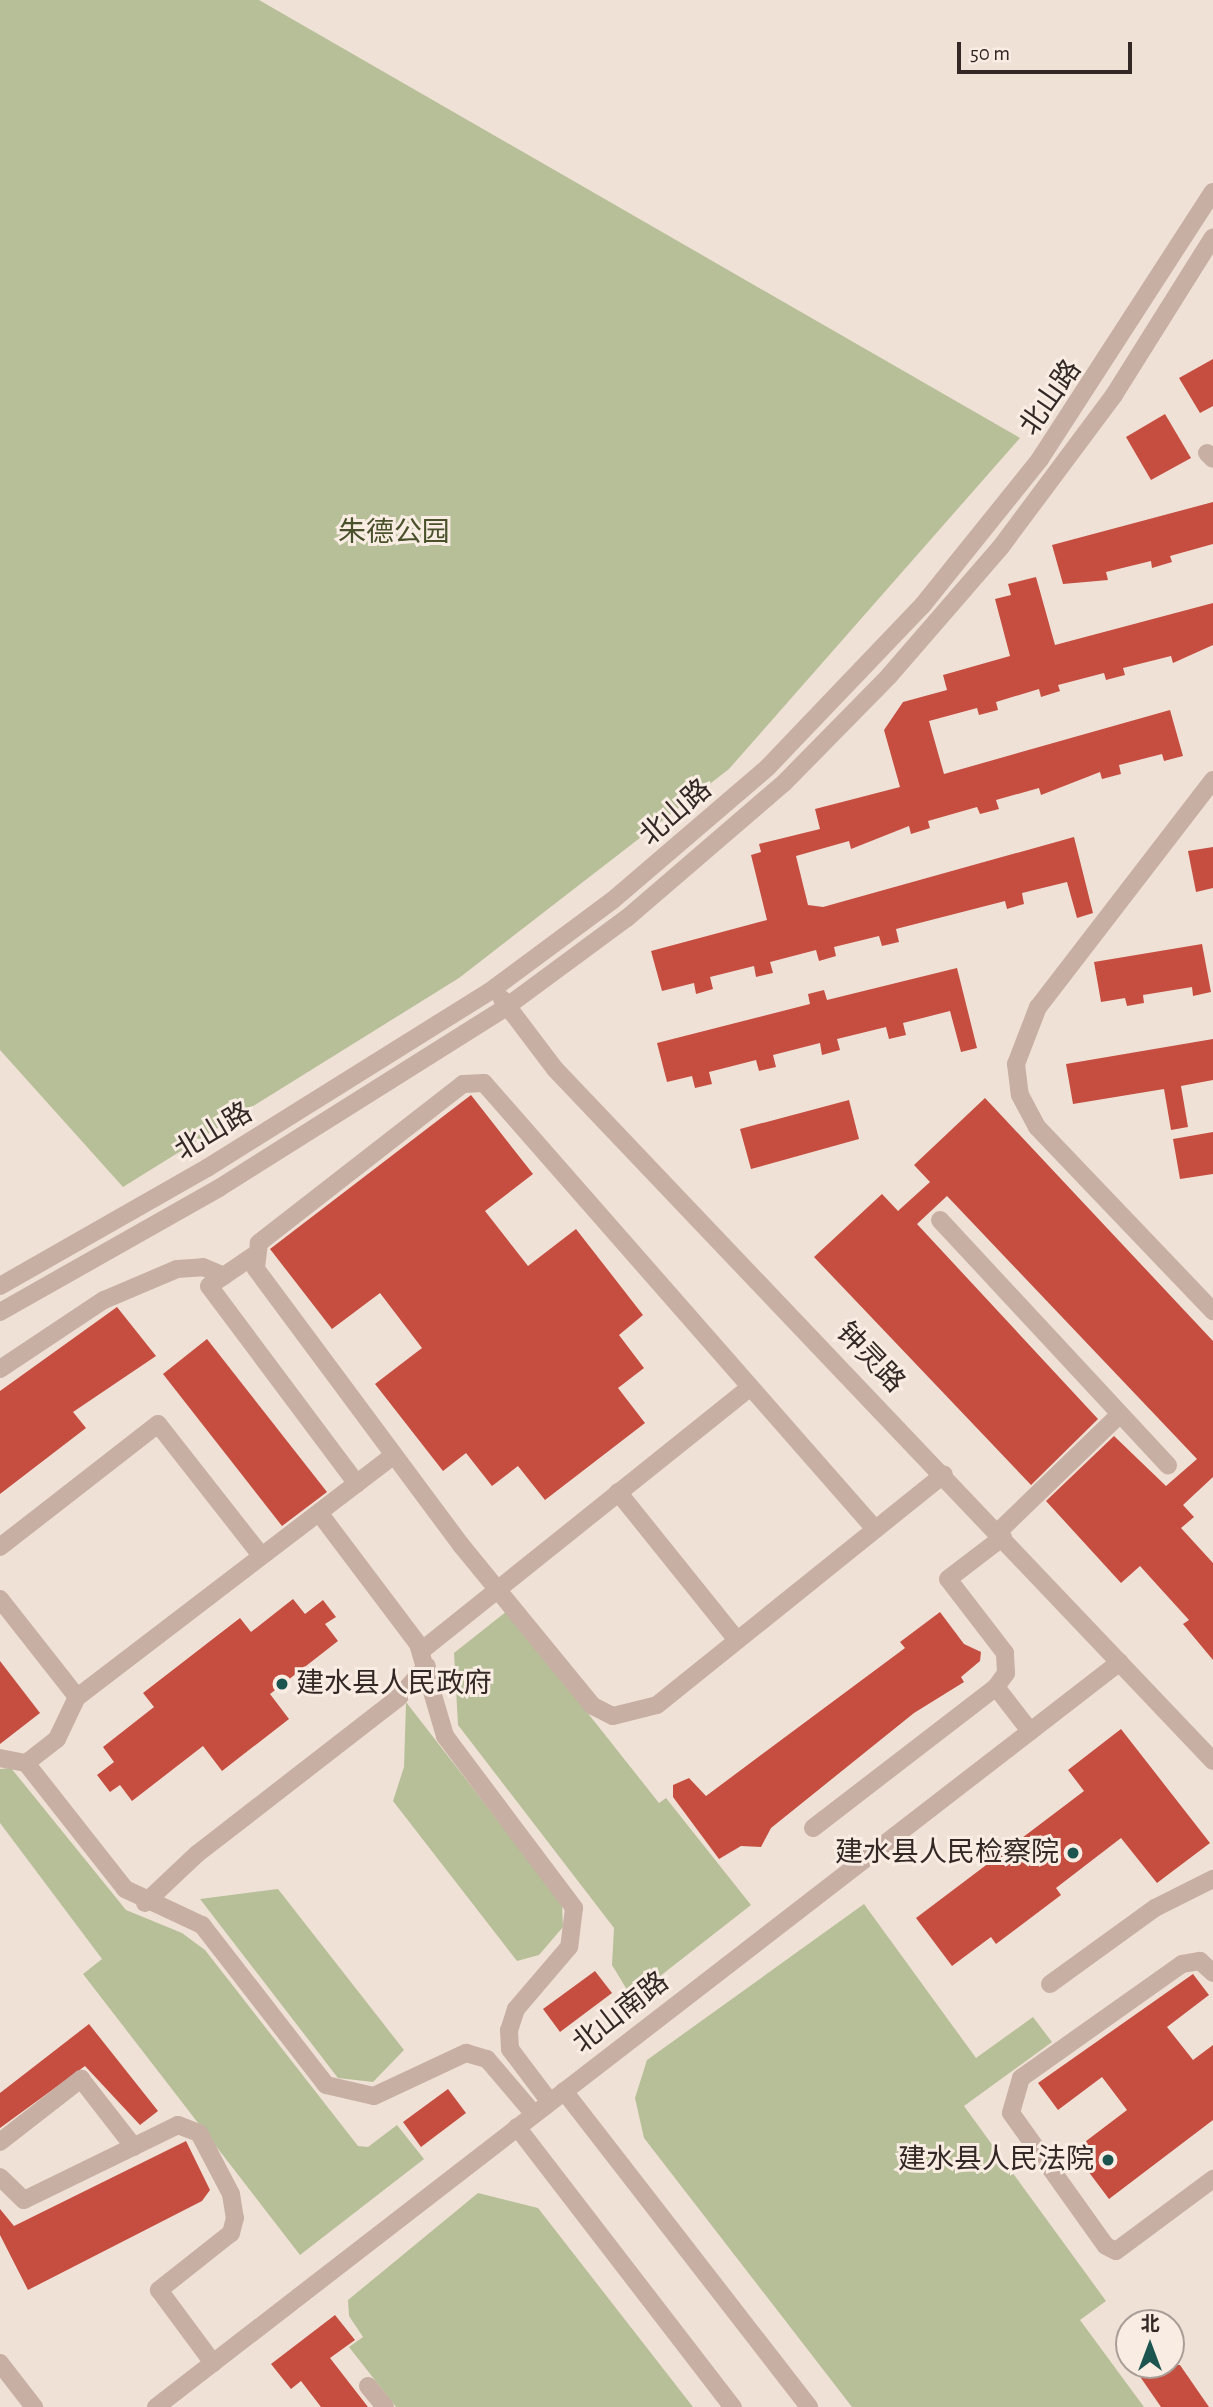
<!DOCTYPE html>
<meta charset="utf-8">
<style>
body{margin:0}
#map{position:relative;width:1213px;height:2407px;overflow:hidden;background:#f0e1d7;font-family:"Alegreya Sans","Noto Sans SC",sans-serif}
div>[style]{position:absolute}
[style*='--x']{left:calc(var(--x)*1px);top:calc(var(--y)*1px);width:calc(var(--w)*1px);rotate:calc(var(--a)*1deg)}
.green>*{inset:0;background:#b7bf98}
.building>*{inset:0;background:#c54e41}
.minor>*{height:18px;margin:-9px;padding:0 9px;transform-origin:9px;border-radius:9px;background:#c8afa4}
.dots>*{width:19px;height:19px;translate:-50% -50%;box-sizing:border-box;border:4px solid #f8ece3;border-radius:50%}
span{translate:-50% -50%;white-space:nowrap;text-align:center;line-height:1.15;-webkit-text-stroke:6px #f8ece3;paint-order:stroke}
.street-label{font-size:28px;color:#332825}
.park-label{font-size:28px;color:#485129}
.poi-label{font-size:28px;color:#332825}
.left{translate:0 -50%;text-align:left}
.right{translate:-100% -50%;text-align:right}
.north{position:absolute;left:1115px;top:2309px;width:70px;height:70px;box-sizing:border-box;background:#f8ece3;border:2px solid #a99e97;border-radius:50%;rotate:0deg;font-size:19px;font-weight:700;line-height:28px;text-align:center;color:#332825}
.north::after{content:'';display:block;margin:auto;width:24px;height:32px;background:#1c5450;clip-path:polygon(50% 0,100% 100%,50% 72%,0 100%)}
.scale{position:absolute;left:957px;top:42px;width:175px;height:32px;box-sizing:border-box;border:4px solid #332825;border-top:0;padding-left:9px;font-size:21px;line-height:24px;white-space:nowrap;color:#332825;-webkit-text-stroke:5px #f8ece3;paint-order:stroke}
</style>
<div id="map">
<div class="green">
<i style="clip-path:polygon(0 0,259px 0,1020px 438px,729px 769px,459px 978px,123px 1187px,0 1050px)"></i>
<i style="clip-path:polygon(507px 1611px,659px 1803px,666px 1798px,751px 1905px,632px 1998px,612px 1965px,614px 1928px,458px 1725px,454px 1653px)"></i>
<i style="clip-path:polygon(406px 1702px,562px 1903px,563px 1927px,539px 1955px,517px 1961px,393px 1801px,404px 1767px)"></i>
<i style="clip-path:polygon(11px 1768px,126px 1910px,182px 1933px,205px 1950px,358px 2146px,368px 2147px,397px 2125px,424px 2159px,300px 2255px,83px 1974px,102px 1959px,0 1823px,0 1769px)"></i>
<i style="clip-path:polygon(278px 1889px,404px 2050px,373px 2082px,338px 2078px,200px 1899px)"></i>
<i style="clip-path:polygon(864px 1904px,976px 2058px,1033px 2017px,1052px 2042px,964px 2106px,1106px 2301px,1080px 2320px,1144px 2407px,852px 2407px,644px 2138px,635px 2098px,647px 2060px)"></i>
<i style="clip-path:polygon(478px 2193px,538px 2208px,693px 2407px,396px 2407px,349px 2347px,363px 2337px,349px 2316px,348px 2300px)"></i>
</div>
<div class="building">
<i style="clip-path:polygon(1213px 359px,1213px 406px,1200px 413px,1179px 378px)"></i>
<i style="clip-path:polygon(1165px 414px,1191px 458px,1151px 480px,1126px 437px)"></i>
<i style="clip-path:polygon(1213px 502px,1213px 544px,1170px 556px,1172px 562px,1152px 568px,1151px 561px,1106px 572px,1108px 580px,1063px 584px,1052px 545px)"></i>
<i style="clip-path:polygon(1036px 577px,1055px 645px,1213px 603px,1213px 645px,1173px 663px,1171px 656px,1123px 668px,1125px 675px,1106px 680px,1104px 673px,1058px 685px,1060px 691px,1041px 697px,1039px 689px,996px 702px,998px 710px,979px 715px,977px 708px,929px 721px,944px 774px,1170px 710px,1183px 756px,1164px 761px,1162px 754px,1119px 765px,1121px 774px,1102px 779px,1100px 772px,1041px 795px,1039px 788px,996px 800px,999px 809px,980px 814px,977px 807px,928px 821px,930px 828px,911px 834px,909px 826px,851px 849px,849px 841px,796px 856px,808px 905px,823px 907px,1074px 837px,1093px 913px,1077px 918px,1067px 882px,1022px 893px,1024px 904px,1007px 909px,1005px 901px,896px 929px,899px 942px,882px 946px,879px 936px,834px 947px,836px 956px,819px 961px,816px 950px,770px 962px,773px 973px,756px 977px,754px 966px,710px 977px,713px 989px,696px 994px,694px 983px,662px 991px,651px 951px,767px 920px,751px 855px,761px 852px,759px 844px,820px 829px,815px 809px,900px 787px,884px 730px,903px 702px,947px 690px,943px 675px,1010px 656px,995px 599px,1011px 595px,1008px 584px)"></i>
<i style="clip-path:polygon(1213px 847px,1213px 888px,1196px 892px,1188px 851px)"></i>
<i style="clip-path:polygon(1202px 944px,1211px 992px,1193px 996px,1192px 987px,1143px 995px,1144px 1003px,1127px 1006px,1125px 998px,1101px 1002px,1094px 962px)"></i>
<i style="clip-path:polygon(957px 968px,977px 1048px,961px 1052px,950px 1011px,903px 1023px,906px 1035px,889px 1039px,886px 1027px,837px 1039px,840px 1050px,822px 1055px,820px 1043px,773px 1055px,776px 1067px,759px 1071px,756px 1060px,709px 1072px,712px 1084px,695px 1088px,692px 1076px,667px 1082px,657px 1043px,810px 1004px,808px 994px,824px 990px,827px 1000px)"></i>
<i style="clip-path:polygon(1213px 1039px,1213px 1080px,1181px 1086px,1188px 1127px,1171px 1130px,1164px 1089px,1073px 1104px,1066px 1064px)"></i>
<i style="clip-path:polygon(471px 1095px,533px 1174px,485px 1211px,528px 1266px,576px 1229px,643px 1315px,619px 1335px,644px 1368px,618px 1388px,645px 1423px,545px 1500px,518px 1466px,492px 1486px,466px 1453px,443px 1471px,375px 1384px,422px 1348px,380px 1293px,332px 1329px,270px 1249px)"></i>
<i style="clip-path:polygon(985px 1098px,1213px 1341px,1213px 1477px,1183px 1505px,1194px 1517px,1181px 1528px,1213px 1563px,1213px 1660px,1183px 1624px,1189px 1620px,1140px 1566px,1121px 1583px,1046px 1501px,1114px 1436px,1166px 1486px,1197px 1459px,947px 1196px,917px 1224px,1098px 1419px,1031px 1485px,814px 1257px,882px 1194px,898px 1211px,930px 1182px,914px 1165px)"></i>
<i style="clip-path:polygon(849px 1100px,859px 1139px,751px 1169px,740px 1129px)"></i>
<i style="clip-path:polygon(1213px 1132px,1213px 1174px,1180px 1179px,1173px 1139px)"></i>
<i style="clip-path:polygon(117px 1307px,156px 1356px,73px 1412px,86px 1428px,0 1494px,0 1391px)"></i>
<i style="clip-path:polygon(207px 1339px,327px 1492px,282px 1526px,163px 1374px)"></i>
<i style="clip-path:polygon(293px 1599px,305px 1614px,323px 1600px,336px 1617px,325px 1624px,338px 1641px,270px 1694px,289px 1719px,222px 1771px,203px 1746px,132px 1801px,120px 1785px,110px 1792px,97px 1775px,114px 1762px,103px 1747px,154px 1707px,143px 1693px,240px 1618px,251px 1632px)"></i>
<i style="clip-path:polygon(940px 1612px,964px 1644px,981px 1652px,980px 1661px,961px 1677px,964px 1682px,914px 1713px,771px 1828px,761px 1847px,741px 1846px,719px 1859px,673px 1797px,673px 1785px,689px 1778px,706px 1796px,905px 1648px,900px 1642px)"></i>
<i style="clip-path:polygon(0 1661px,40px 1713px,0 1744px)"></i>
<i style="clip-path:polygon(1121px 1729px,1210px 1843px,1157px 1883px,1121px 1838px,1056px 1888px,1061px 1895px,996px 1944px,991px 1937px,952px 1966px,916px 1918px,1084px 1791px,1068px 1770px)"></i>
<i style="clip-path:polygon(595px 1971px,612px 1993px,560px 2032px,543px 2009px)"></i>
<i style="clip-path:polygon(1193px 1974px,1209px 1995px,1167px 2027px,1193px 2060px,1213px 2045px,1213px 2120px,1109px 2199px,1073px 2151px,1127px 2110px,1102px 2077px,1058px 2110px,1038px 2083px)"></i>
<i style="clip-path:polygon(89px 2024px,158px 2111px,140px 2125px,85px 2066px,0 2128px,0 2093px)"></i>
<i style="clip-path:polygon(448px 2089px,466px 2113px,421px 2147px,403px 2122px)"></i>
<i style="clip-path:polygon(186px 2141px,210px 2190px,202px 2201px,28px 2290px,0 2235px,0 2209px,14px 2226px)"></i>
<i style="clip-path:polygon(335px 2315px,355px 2340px,330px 2358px,368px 2407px,321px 2407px,301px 2381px,291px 2389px,271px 2364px)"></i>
<i style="clip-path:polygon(1132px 2365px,1180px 2365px,1209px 2407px,1161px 2407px)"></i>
</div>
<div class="minor">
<i style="--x:1207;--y:453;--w:8;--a:45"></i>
<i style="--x:1213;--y:780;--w:287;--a:127.6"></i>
<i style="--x:1038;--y:1007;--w:61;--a:111.1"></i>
<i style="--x:1016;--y:1064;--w:31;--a:83"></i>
<i style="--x:1020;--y:1095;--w:36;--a:62"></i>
<i style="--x:1037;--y:1127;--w:255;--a:46.3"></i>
<i style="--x:502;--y:999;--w:88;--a:52.9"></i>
<i style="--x:555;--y:1069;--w:955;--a:46.44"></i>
<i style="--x:940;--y:1220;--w:335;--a:47.1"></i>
<i style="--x:253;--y:1256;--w:53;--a:145.7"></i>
<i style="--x:209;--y:1286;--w:247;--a:53.2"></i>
<i style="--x:0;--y:1286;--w:238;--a:-29.7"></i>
<i style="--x:207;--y:1168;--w:332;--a:-32"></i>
<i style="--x:489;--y:992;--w:154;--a:-36.6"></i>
<i style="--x:613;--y:900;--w:204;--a:-40.6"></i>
<i style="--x:768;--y:767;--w:223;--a:-46.3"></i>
<i style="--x:922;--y:606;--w:189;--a:-51.2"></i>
<i style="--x:1040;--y:459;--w:318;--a:-57.1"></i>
<i style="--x:0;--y:1312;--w:252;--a:-29.5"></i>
<i style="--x:219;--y:1188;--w:334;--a:-32.2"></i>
<i style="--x:502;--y:1010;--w:155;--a:-36.4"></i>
<i style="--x:627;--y:918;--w:207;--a:-40.7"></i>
<i style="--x:784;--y:783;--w:150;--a:-45.5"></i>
<i style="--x:889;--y:676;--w:169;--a:-49.1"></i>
<i style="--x:1000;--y:548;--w:191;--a:-53.3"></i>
<i style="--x:1114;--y:395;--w:186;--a:-57.9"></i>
<i style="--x:0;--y:1369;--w:125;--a:-33.6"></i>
<i style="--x:104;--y:1300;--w:79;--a:-23"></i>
<i style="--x:177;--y:1269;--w:26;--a:-4"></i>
<i style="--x:203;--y:1267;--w:23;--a:23"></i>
<i style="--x:394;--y:1455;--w:399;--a:142.6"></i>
<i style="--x:77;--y:1697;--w:47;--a:115.5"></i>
<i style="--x:57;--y:1739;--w:39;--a:142"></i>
<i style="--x:26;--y:1763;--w:160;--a:51.8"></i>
<i style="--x:125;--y:1889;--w:85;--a:25.1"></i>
<i style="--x:202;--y:1925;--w:202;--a:52.2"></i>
<i style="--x:326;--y:2085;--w:49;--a:12.9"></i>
<i style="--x:374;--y:2096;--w:102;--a:-25.1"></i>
<i style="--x:466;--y:2053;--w:22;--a:16"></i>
<i style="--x:487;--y:2059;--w:72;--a:49.5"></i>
<i style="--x:618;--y:1492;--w:190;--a:51.2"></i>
<i style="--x:320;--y:1514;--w:163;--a:53"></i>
<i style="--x:418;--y:1644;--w:96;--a:73.6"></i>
<i style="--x:445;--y:1736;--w:215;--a:53.1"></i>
<i style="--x:574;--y:1908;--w:39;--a:97"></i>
<i style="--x:569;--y:1947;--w:82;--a:130.5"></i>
<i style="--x:516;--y:2009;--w:22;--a:108"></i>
<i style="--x:509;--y:2030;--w:19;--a:87"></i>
<i style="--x:510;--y:2049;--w:66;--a:53"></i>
<i style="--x:875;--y:1529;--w:593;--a:-131.24"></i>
<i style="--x:484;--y:1083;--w:21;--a:177"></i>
<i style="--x:463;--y:1084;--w:259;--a:142.1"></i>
<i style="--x:259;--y:1243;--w:26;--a:97"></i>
<i style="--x:256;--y:1269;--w:344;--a:53.4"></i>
<i style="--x:461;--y:1545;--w:208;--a:50.7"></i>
<i style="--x:593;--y:1706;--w:22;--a:27"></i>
<i style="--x:613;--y:1716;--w:45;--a:-14"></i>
<i style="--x:657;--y:1705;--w:368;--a:-38.8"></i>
<i style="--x:998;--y:1532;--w:168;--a:-44"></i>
<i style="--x:0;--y:1547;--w:200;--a:-37.9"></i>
<i style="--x:158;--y:1424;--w:165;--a:51.9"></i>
<i style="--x:0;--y:1599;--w:125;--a:51.8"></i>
<i style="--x:421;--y:1651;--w:420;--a:-38.7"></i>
<i style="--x:996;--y:1687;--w:17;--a:-54"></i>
<i style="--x:1006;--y:1673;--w:20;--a:-93"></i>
<i style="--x:1005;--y:1653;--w:93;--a:-127.6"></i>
<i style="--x:948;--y:1579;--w:69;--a:-37.4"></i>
<i style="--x:0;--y:1758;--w:26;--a:11"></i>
<i style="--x:813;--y:1828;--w:231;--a:-37.6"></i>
<i style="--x:996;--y:1687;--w:56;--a:52.3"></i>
<i style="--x:145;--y:1903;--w:71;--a:-43.3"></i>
<i style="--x:197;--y:1854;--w:254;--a:-37.8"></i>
<i style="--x:398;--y:1698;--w:43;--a:-47.8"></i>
<i style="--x:1213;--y:1973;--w:18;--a:-137"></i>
<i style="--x:1200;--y:1961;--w:18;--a:171"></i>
<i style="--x:1182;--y:1964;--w:197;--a:144.7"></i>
<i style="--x:1021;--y:2078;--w:36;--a:106"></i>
<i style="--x:1011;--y:2113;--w:163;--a:54.5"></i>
<i style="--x:1106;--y:2246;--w:11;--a:27"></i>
<i style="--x:1116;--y:2251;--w:121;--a:-36.6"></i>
<i style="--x:1050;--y:1984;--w:130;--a:-35.9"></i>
<i style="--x:1155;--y:1908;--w:65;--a:-26.6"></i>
<i style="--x:564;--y:2091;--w:400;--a:52.2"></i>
<i style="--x:517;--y:2127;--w:354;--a:52.4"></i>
<i style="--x:0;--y:2142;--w:103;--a:-37.9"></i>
<i style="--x:81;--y:2079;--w:86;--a:52.1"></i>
<i style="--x:0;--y:2177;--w:33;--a:44"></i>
<i style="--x:24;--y:2200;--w:171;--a:-26"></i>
<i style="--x:178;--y:2125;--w:22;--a:21"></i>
<i style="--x:199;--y:2133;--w:69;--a:62.3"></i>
<i style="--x:231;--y:2194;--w:24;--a:81"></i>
<i style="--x:235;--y:2218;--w:16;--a:105"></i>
<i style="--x:231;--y:2233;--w:92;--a:141.6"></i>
<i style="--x:159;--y:2290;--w:91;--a:53.5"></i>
<i style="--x:0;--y:2363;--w:56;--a:52.3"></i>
<i style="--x:368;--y:2386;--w:27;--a:51"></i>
<i style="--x:156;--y:2407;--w:1218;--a:-37.7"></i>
</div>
<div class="dots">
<i style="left:282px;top:1684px;background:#1c5450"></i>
<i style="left:1073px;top:1853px;background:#1c5450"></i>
<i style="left:1108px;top:2160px;background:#1c5450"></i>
</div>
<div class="street-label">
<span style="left:1051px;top:398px;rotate:-55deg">北山路</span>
<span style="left:676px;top:813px;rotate:-41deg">北山路</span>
<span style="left:214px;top:1132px;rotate:-31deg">北山路</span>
<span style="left:870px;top:1358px;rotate:46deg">钟灵路</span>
<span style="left:621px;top:2013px;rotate:-38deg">北山南路</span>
</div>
<div class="park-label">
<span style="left:394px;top:533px">朱德公园</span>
</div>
<div class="poi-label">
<span class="left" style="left:296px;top:1684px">建水县人民政府</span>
<span class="right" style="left:1059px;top:1853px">建水县人民检察院</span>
<span class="right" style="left:1094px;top:2160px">建水县人民法院</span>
</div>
<div class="north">北</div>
<div class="scale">50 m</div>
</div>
